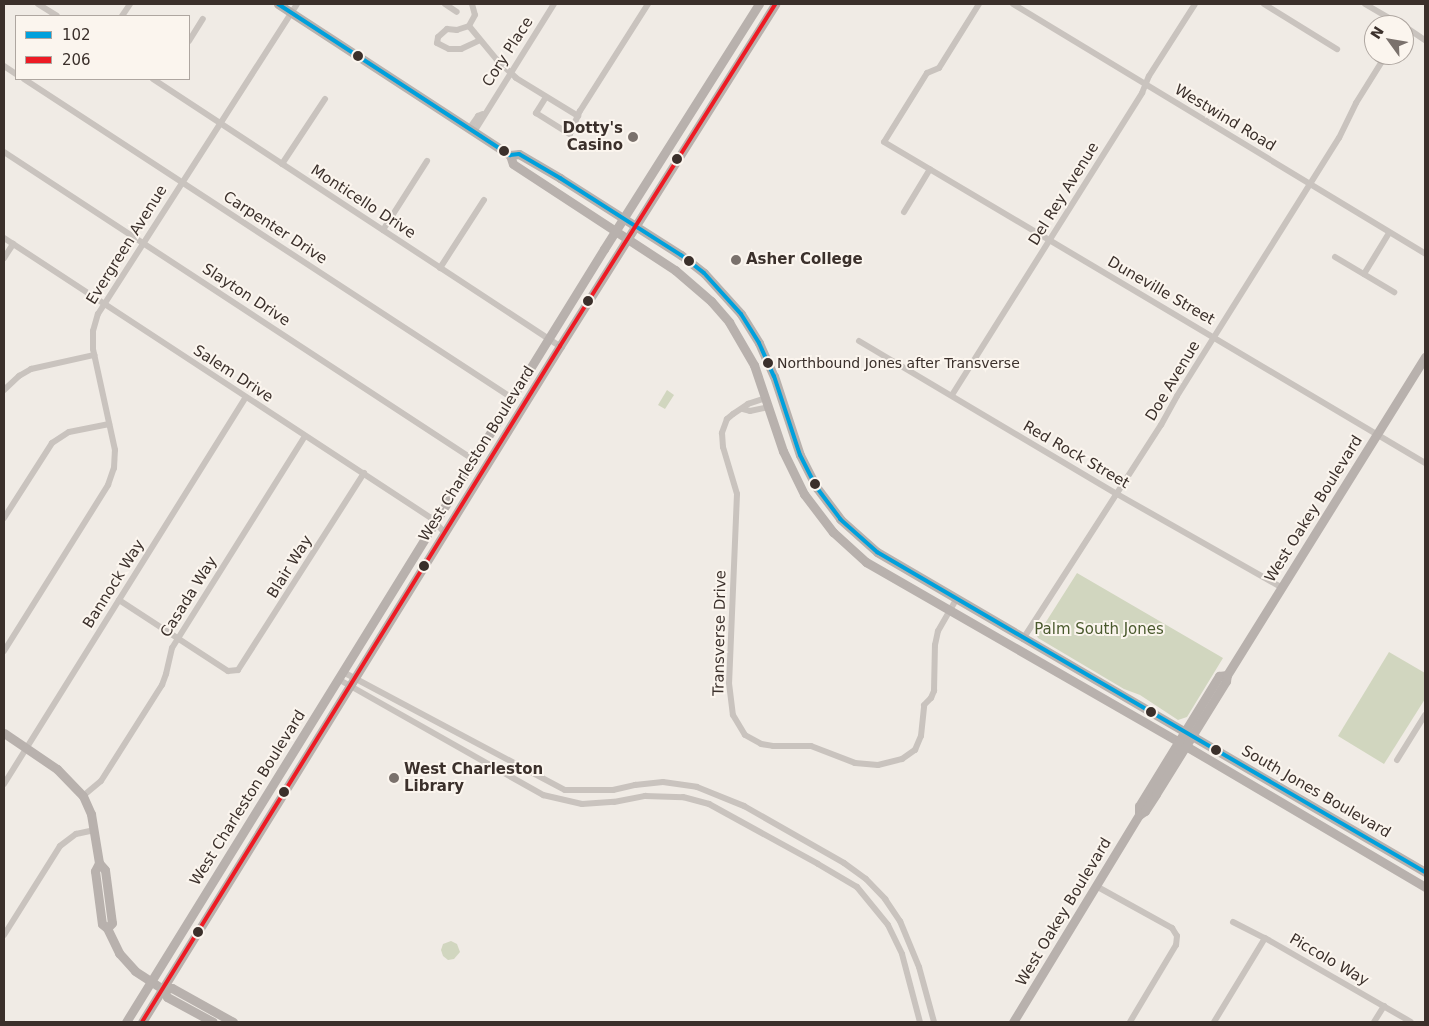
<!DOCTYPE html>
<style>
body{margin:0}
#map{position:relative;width:1429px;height:1026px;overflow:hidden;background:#f0ebe5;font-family:"DejaVu Sans",sans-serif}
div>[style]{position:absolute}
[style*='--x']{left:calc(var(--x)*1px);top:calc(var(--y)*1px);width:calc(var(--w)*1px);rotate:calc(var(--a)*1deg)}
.green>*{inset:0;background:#d1d6bf}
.minor>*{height:6px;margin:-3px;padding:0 3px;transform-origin:3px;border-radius:3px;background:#c9c3be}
.major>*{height:9px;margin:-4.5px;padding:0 4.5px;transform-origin:4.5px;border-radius:4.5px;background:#b8b1ad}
.bus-1>*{height:4px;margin:-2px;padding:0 2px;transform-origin:2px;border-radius:2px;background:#00a0dc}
.bus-2>*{height:4px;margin:-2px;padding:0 2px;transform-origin:2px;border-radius:2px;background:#ed1b24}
.dots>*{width:14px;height:14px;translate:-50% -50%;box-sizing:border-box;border:2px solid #fbf5ee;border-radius:50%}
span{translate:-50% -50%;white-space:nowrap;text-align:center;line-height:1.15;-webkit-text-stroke:4px #fbf5ee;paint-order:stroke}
.bus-label{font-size:14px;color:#3b302b}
.left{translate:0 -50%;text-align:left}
.street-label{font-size:15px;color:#3b302b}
.poi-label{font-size:15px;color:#3b302b;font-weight:700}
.right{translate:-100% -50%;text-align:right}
.park-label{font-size:15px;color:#4a5a2e}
.frame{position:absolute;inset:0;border:5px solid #3b302b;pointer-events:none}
.legend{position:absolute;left:15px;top:15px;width:175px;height:65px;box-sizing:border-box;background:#fbf5ee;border:1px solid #aea6a0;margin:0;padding:6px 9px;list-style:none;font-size:15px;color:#3b302b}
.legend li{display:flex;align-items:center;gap:10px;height:25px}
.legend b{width:25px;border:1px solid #aea6a0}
.north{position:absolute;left:1364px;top:15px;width:50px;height:50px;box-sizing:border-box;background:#fbf5ee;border:1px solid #aea6a0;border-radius:50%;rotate:302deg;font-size:14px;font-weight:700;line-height:20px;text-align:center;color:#3b302b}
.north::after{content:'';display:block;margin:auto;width:18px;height:22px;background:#7a716c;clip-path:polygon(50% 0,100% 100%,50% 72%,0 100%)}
</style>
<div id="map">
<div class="green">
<i style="clip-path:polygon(667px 390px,674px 395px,665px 409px,658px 405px)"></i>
<i style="clip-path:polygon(1077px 573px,1223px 658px,1187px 717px,1178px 720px,1140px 695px,1124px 689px,1038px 638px,1037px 636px)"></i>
<i style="clip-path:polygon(1389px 652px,1425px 673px,1425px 699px,1384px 764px,1338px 736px)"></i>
<i style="clip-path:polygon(451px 941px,457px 944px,460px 952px,454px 959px,448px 960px,443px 956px,441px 950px,443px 944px)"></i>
</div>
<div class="minor">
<i style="--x:38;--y:4;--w:22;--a:32"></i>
<i style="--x:445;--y:4;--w:14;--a:34"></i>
<i style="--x:472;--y:4;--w:11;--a:75"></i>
<i style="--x:475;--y:15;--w:13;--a:119"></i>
<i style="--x:469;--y:26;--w:13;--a:162"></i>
<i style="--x:457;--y:30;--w:10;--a:-174"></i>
<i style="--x:447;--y:29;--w:12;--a:138"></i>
<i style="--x:438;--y:37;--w:6;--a:99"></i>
<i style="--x:437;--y:43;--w:13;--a:27"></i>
<i style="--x:449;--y:49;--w:12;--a:0"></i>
<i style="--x:461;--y:49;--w:21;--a:-25"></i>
<i style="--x:979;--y:4;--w:75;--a:122"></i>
<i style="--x:939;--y:68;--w:13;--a:157"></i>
<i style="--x:927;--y:73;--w:81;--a:121.9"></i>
<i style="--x:884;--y:142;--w:629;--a:30.68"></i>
<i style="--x:1013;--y:4;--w:482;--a:31.2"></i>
<i style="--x:1264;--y:4;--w:86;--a:31.7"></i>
<i style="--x:1365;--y:4;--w:42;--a:30.3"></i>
<i style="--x:122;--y:16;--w:14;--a:-56"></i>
<i style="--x:469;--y:26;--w:44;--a:50.5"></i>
<i style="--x:497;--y:60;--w:26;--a:43"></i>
<i style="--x:516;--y:78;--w:73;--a:31.5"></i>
<i style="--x:1404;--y:26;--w:25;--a:34"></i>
<i style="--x:189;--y:41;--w:26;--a:-58"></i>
<i style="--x:4;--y:66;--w:14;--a:34"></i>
<i style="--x:24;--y:79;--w:583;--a:33.17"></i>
<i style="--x:153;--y:79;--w:487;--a:33.3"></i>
<i style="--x:546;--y:97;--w:19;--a:122"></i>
<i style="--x:536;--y:113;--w:40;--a:32"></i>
<i style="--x:570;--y:134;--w:25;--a:-67"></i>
<i style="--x:580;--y:111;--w:127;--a:-57.6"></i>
<i style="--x:469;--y:129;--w:16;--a:-55"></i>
<i style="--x:478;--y:116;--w:5;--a:-22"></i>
<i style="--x:474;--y:132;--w:151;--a:-58"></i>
<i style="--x:4;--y:152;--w:562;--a:33.24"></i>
<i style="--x:282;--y:164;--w:78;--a:-56.5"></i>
<i style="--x:904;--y:212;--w:50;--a:-58.8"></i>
<i style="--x:383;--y:230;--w:82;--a:-57.5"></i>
<i style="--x:4;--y:238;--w:511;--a:33.25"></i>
<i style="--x:431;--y:518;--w:21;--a:47"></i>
<i style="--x:1335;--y:257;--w:69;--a:30.7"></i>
<i style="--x:4;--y:258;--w:17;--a:-57"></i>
<i style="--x:440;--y:268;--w:81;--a:-57.1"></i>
<i style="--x:1364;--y:274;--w:48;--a:-58.6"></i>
<i style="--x:859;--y:341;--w:300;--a:30.7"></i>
<i style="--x:1117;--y:494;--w:189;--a:29.6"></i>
<i style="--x:4;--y:390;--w:21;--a:-43"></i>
<i style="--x:19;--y:376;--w:14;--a:-30"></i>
<i style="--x:31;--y:369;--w:65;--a:-12.5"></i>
<i style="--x:952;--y:395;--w:357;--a:-57.8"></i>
<i style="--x:1142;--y:93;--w:18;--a:-68"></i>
<i style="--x:1149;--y:76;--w:85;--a:-57.4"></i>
<i style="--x:766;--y:398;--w:19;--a:162"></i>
<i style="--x:748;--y:404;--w:18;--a:146"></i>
<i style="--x:733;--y:414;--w:8;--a:140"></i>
<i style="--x:727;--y:419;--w:15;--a:110"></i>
<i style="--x:722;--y:433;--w:14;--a:86"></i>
<i style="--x:723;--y:447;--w:49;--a:73.4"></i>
<i style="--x:737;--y:494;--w:189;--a:92.4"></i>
<i style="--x:729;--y:683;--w:32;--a:83"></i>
<i style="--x:733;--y:715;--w:23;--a:59"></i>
<i style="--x:745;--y:735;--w:18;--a:29"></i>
<i style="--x:761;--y:744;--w:12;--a:9"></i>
<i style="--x:773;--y:746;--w:38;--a:0"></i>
<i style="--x:811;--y:746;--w:47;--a:21.1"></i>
<i style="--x:855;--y:763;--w:23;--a:5"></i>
<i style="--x:878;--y:765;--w:25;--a:-14"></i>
<i style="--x:902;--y:759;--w:16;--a:-35"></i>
<i style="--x:915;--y:750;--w:15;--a:-67"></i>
<i style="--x:921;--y:736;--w:31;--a:-84"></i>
<i style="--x:924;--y:705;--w:10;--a:-45"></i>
<i style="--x:931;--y:698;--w:8;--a:-67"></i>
<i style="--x:934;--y:691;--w:46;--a:-88.8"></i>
<i style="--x:935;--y:645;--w:14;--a:-78"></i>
<i style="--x:938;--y:631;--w:36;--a:-60"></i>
<i style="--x:743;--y:409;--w:7;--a:16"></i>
<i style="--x:750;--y:411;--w:19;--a:-12"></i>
<i style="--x:4;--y:518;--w:89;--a:-57.4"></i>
<i style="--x:52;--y:443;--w:20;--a:-33"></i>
<i style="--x:69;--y:432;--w:41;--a:-11.3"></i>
<i style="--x:119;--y:600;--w:130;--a:33.1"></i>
<i style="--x:228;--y:671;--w:10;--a:-6"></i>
<i style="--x:238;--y:670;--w:234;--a:-57.4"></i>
<i style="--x:1023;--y:639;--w:255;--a:-57.2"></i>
<i style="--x:1161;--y:425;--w:33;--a:-61"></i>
<i style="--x:1177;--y:396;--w:305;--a:-57.9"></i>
<i style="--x:1339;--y:138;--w:39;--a:-64"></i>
<i style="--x:1356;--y:103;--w:57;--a:-58"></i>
<i style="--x:4;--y:651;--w:196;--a:-57.9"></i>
<i style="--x:108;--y:485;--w:18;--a:-71"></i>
<i style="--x:114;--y:468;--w:18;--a:-87"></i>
<i style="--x:115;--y:450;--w:103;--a:-102.3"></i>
<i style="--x:93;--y:349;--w:18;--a:-90"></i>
<i style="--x:93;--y:331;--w:18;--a:-74"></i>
<i style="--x:98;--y:314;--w:368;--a:-57.3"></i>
<i style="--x:343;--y:672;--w:251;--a:28"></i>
<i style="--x:565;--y:790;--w:48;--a:0"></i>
<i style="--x:613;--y:790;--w:23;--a:-13"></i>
<i style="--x:635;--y:785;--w:28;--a:-6"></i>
<i style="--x:663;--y:782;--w:34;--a:8"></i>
<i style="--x:697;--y:787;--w:51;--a:22"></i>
<i style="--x:744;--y:806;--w:115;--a:29.7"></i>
<i style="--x:844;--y:863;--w:27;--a:36"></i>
<i style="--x:866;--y:879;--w:28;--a:46"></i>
<i style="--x:885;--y:899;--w:27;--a:56"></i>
<i style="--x:900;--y:921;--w:50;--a:67.6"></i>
<i style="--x:919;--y:967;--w:57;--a:74.7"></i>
<i style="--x:338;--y:679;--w:236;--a:29.5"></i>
<i style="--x:543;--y:795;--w:40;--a:13"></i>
<i style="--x:582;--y:804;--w:32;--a:-4"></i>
<i style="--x:614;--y:802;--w:32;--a:-11"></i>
<i style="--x:645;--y:796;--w:38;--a:2"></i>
<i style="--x:683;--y:797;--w:27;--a:15"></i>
<i style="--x:709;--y:804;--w:124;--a:28.8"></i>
<i style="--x:818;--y:864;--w:45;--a:30.5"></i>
<i style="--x:857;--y:887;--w:49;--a:50.8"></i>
<i style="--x:888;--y:925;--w:32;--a:64"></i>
<i style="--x:902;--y:954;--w:70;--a:75.2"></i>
<i style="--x:1397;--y:760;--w:53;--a:-58.1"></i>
<i style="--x:4;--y:784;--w:456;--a:-58"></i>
<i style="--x:83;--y:796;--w:23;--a:-40"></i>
<i style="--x:101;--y:781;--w:114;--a:-57.6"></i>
<i style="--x:162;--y:685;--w:12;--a:-70"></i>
<i style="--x:166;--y:674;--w:27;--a:-77"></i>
<i style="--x:172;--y:648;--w:250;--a:-57.9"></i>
<i style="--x:1096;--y:886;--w:87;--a:28.9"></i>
<i style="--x:1172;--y:928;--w:9;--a:58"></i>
<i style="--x:1177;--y:936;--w:9;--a:96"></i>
<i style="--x:1176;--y:945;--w:90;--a:120.9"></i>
<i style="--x:1233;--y:922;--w:36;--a:27"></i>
<i style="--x:1265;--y:938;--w:168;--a:29.9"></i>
<i style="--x:4;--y:935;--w:105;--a:-57.8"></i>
<i style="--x:60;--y:846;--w:20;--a:-37"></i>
<i style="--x:76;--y:834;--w:19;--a:-12"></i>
<i style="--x:1214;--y:1022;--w:98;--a:-58.7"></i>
<i style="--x:1374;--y:1022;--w:19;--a:-58"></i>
</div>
<div class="major">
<i style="--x:278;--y:4;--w:277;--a:33.1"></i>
<i style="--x:510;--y:155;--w:9;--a:-6"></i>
<i style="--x:519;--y:154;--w:48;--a:30.3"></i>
<i style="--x:560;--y:178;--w:143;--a:32.5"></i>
<i style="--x:681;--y:255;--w:29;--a:38"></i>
<i style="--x:704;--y:273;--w:55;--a:47.9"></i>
<i style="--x:741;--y:314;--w:34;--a:58"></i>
<i style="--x:759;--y:343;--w:36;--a:66"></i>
<i style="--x:774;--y:376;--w:83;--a:71.8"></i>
<i style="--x:800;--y:455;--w:37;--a:63"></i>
<i style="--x:817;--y:488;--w:39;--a:53"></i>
<i style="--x:840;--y:519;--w:50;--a:41.7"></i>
<i style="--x:877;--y:552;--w:635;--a:30.28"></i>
<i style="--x:510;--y:155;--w:9;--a:72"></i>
<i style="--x:513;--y:164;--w:194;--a:33.2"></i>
<i style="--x:675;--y:270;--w:48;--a:40.7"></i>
<i style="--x:711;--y:301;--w:28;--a:49"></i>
<i style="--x:729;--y:322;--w:50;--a:59.8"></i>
<i style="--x:754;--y:365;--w:91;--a:71.4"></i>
<i style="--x:783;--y:451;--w:48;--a:64"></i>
<i style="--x:804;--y:494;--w:48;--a:52.7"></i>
<i style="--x:833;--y:532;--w:45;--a:42.3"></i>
<i style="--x:866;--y:562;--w:361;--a:29.9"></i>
<i style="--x:1179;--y:742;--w:286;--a:30.5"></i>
<i style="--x:4;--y:733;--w:64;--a:34.2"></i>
<i style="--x:57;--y:769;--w:37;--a:46"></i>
<i style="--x:83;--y:796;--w:20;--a:66"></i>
<i style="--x:91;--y:814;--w:50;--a:80.7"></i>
<i style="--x:99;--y:863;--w:9;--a:49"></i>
<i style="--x:105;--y:870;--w:53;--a:82.5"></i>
<i style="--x:112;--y:923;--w:7;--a:135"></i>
<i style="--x:1139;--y:815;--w:9;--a:-90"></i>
<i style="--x:1139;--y:806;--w:153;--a:-58.4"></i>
<i style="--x:1219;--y:676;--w:8;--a:-7"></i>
<i style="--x:99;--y:863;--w:9;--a:117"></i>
<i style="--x:95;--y:871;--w:53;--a:82.5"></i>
<i style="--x:102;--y:924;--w:6;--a:39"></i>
<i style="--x:107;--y:928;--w:28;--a:64"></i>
<i style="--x:119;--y:953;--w:24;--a:48"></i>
<i style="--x:135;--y:971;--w:33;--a:33"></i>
<i style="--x:163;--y:989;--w:9;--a:63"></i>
<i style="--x:167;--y:997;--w:52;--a:28.5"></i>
<i style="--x:163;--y:989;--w:9;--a:-6"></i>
<i style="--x:172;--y:988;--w:70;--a:29.1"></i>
<i style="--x:126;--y:1022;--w:909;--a:-58.27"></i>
<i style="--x:604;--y:249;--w:290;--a:-57.7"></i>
<i style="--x:142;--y:1022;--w:795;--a:-58.27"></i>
<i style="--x:560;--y:346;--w:404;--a:-57.8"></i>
<i style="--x:1013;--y:1022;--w:242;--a:-58.7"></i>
<i style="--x:1139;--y:815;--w:7;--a:-34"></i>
<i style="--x:1145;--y:811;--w:20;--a:-57"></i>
<i style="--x:1156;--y:794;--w:133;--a:-58.2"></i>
<i style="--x:1226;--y:681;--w:6;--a:-81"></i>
<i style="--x:1227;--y:675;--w:375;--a:-58.1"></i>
</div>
<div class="bus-1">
<i style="--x:278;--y:4;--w:277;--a:33.1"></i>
<i style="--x:510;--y:155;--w:9;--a:-6"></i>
<i style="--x:519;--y:154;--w:48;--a:30.3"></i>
<i style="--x:560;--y:178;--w:143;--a:32.5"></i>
<i style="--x:681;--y:255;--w:29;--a:38"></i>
<i style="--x:704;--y:273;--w:55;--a:47.9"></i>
<i style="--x:741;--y:314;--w:34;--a:58"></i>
<i style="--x:759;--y:343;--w:36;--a:66"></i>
<i style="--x:774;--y:376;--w:83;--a:71.8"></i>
<i style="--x:800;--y:455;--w:37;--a:63"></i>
<i style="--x:817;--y:488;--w:39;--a:53"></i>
<i style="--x:840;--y:519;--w:50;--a:41.7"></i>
<i style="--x:877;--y:552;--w:635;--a:30.28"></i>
</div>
<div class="bus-2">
<i style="--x:142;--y:1022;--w:795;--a:-58.27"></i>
<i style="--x:560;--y:346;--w:404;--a:-57.8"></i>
</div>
<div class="dots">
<i style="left:358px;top:56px;background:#3b302b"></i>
<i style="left:633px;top:137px;background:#7a716c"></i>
<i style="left:504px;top:151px;background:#3b302b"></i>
<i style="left:677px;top:159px;background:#3b302b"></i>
<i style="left:736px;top:260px;background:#7a716c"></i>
<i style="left:689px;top:261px;background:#3b302b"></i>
<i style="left:588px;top:301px;background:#3b302b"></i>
<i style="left:768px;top:363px;background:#3b302b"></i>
<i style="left:815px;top:484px;background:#3b302b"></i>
<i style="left:424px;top:566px;background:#3b302b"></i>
<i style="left:1151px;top:712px;background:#3b302b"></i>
<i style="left:1216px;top:750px;background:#3b302b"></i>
<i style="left:394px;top:778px;background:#7a716c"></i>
<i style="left:284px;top:792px;background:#3b302b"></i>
<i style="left:198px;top:932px;background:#3b302b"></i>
</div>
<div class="bus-label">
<span class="left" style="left:777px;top:363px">Northbound Jones after Transverse</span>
</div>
<div class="street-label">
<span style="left:508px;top:52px;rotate:-57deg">Cory Place</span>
<span style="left:1225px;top:118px;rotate:31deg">Westwind Road</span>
<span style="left:1064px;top:194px;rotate:-58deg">Del Rey Avenue</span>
<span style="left:363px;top:202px;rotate:33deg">Monticello Drive</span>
<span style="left:275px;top:228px;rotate:33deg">Carpenter Drive</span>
<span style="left:127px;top:245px;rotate:-58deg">Evergreen Avenue</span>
<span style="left:1161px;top:291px;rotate:30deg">Duneville Street</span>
<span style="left:246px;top:295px;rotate:33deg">Slayton Drive</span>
<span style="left:233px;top:374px;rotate:33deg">Salem Drive</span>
<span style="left:1173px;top:381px;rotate:-59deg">Doe Avenue</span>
<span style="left:477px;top:454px;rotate:-58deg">West Charleston Boulevard</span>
<span style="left:1076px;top:455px;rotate:30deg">Red Rock Street</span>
<span style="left:1314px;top:509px;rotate:-58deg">West Oakey Boulevard</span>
<span style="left:290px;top:567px;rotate:-58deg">Blair Way</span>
<span style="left:114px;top:584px;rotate:-58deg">Bannock Way</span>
<span style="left:189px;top:597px;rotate:-58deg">Casada Way</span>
<span style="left:720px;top:633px;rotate:-89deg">Transverse Drive</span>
<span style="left:1316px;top:792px;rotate:30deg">South Jones Boulevard</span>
<span style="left:248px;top:798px;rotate:-58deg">West Charleston Boulevard</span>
<span style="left:1064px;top:912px;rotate:-59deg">West Oakey Boulevard</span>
<span style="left:1329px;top:960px;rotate:30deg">Piccolo Way</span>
</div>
<div class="poi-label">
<span class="right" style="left:623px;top:137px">Dotty's<br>Casino</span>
<span class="left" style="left:746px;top:260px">Asher College</span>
<span class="left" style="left:404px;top:778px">West Charleston<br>Library</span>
</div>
<div class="park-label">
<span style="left:1099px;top:630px">Palm South Jones</span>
</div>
<div class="frame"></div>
<ul class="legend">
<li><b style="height:6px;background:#00a0dc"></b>102</li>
<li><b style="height:6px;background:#ed1b24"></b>206</li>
</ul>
<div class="north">N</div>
</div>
